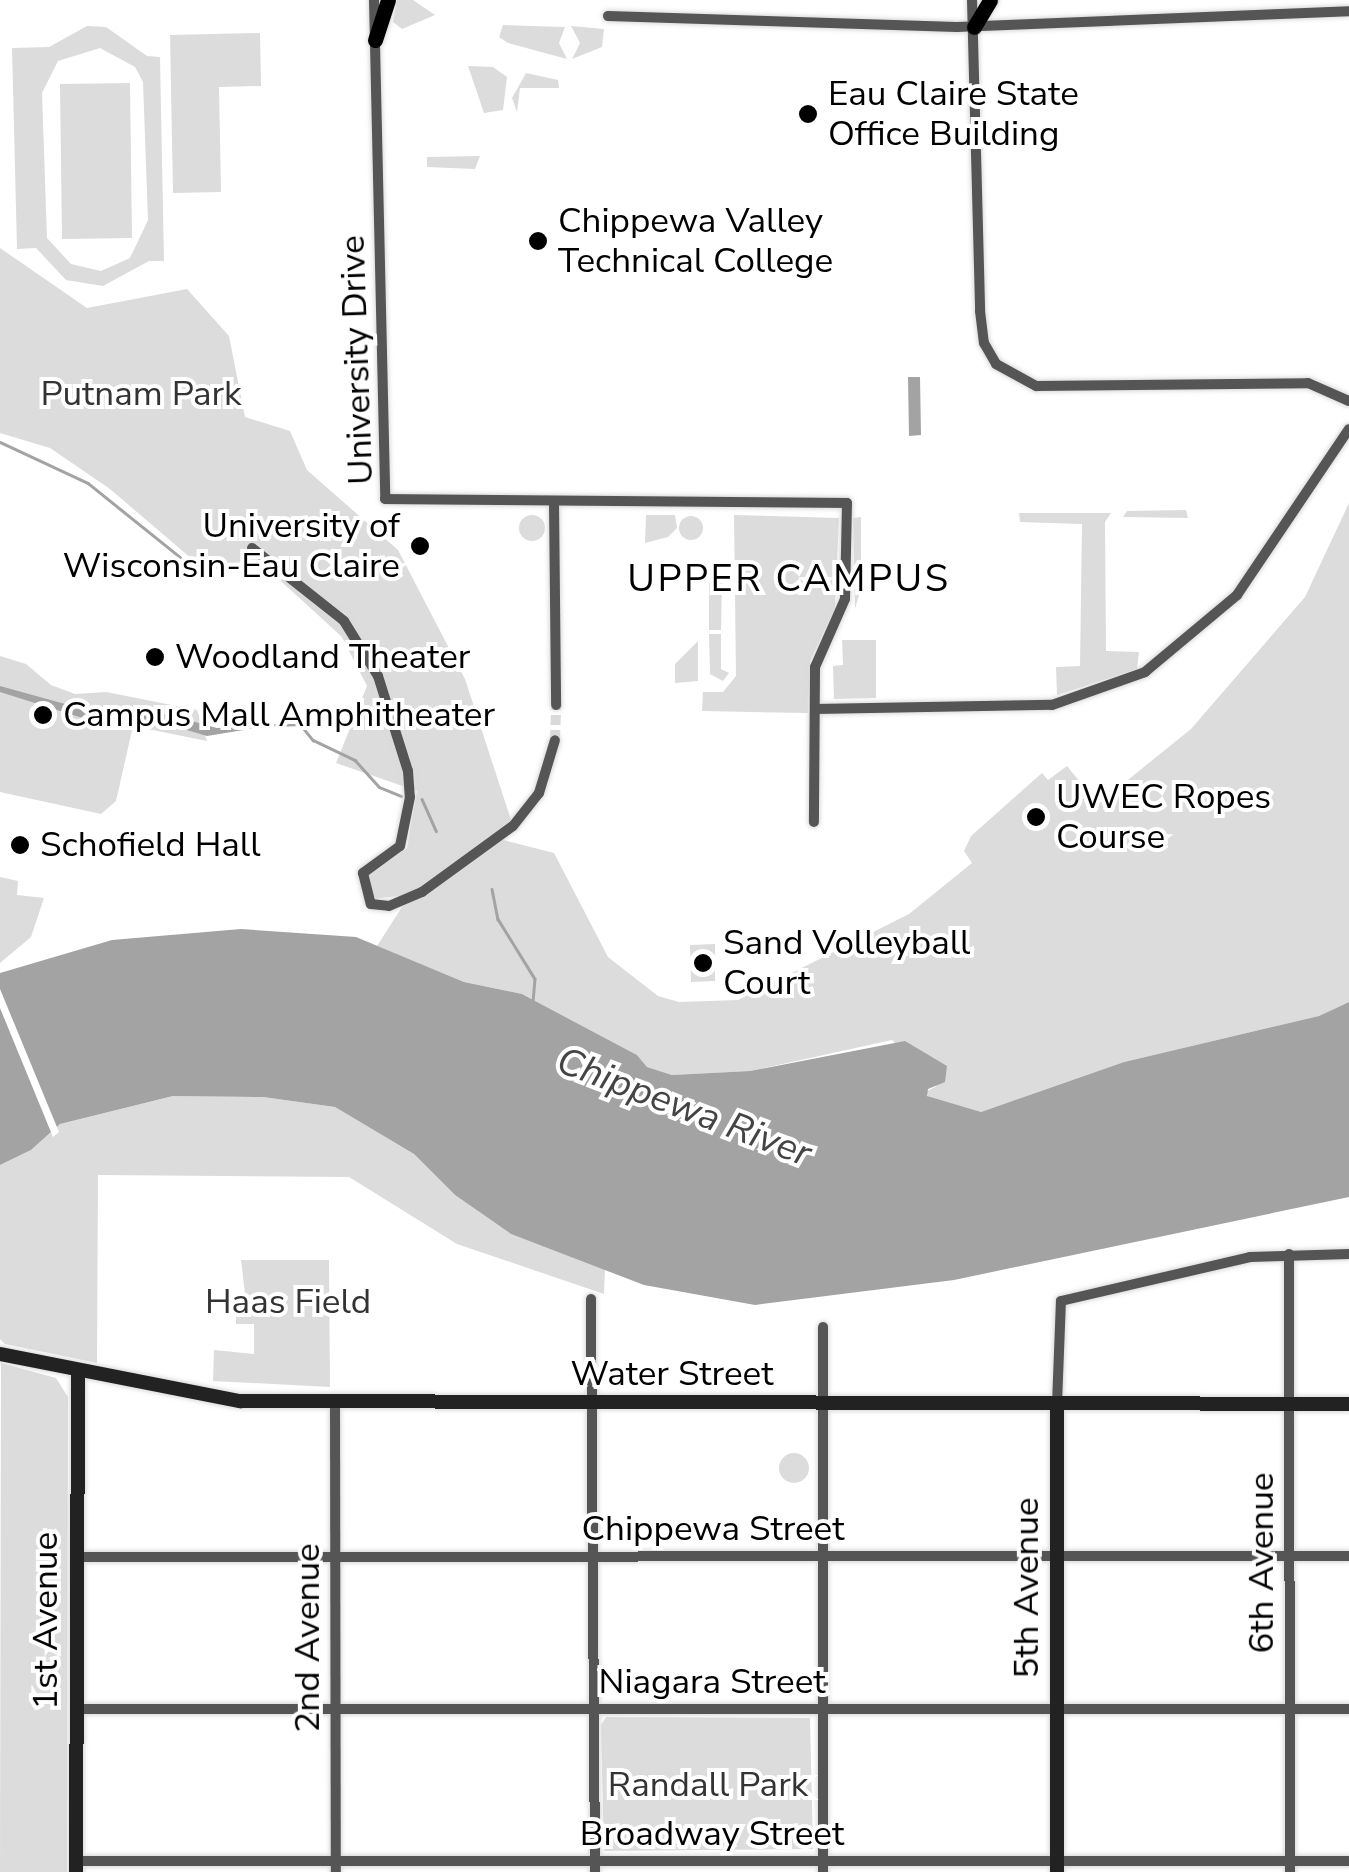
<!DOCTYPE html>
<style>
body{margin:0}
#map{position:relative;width:1349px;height:1872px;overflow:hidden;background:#fff;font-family:"Nunito Sans",sans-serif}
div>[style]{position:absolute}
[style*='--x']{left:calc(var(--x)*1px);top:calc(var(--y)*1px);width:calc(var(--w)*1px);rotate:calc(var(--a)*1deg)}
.green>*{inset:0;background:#dcdcdc}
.round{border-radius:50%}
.water>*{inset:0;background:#a3a3a3}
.pier>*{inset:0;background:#fff}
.stream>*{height:2.5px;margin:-1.25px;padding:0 1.25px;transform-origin:1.25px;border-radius:1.25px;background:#a3a3a3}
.street-tunnel>*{height:10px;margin-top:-5px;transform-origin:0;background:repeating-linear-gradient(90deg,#d9d9d9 0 10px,transparent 0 15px)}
.roads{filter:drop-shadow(0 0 2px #dbdbdb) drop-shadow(0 0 2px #dbdbdb)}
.street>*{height:10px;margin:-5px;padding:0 5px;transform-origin:5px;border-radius:5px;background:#555}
.secondary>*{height:14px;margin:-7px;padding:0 7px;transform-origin:7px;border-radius:7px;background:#222}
.primary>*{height:15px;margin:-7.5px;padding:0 7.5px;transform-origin:7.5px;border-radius:7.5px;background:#000}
.dots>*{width:28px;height:28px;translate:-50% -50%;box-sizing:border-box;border:5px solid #fff;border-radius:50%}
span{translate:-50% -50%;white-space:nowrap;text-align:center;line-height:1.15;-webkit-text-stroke:8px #fff;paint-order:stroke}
.poi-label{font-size:35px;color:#000}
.left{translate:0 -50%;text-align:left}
.right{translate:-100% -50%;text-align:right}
.street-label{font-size:35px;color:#000}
.park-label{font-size:35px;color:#333}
.neighbourhood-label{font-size:38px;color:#000;letter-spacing:2.5px}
.water-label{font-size:38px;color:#444;font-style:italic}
</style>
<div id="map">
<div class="green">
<i style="clip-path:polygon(397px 0,413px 0,435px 15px,402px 29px,393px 22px)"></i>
<i style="clip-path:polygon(503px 25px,565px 27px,559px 43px,567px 59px,508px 43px,499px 37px)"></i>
<i style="clip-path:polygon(evenodd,87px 26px,106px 27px,147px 56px,160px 57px,164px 261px,149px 261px,103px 286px,66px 280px,36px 248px,17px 249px,12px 48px,49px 47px,87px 26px,100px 48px,135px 67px,143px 82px,148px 220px,130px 258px,101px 271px,71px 264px,47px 238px,42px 93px,58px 61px,100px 48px)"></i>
<i style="clip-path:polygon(571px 26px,604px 29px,602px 47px,572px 59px,580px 43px)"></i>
<i style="clip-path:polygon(260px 33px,261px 86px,219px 87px,221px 192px,173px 193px,170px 35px)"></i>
<i style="clip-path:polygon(468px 66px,493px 67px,507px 77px,503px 110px,484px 113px)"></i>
<i style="clip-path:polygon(526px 73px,558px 80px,559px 88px,520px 88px,517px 112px,512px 98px)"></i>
<i style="clip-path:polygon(130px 83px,132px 238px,62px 239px,60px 84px)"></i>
<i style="clip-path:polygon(480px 156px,475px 169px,427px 167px,427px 157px)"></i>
<i style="clip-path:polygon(0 248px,87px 308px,187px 289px,229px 336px,245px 417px,290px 431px,307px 470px,398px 550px,465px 679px,513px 826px,499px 839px,554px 853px,608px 957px,658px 996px,679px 1002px,738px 1000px,909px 914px,972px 863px,964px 851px,971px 836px,1042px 773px,1048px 780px,1067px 766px,1098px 804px,1191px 729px,1305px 597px,1349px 503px,1349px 1002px,1319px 1016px,1124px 1062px,981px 1112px,930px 1099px,925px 1092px,937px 1086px,892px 1040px,750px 1071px,672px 1075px,647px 1067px,637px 1055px,522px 994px,464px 982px,377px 946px,402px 907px,399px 896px,372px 899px,368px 876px,407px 848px,417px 791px,336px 763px,367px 686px,342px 637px,258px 560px,206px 571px,110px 489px,50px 448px,0 433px)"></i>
<i style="clip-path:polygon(1186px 510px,1188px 518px,1123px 517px,1127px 511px)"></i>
<i style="clip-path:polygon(1019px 513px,1111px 513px,1105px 522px,1106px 651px,1139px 652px,1137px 669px,1057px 695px,1056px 667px,1080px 666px,1082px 524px,1020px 522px)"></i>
<i class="round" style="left:519px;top:515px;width:26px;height:26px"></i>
<i style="clip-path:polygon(675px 515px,677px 528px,668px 537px,645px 543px,646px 515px)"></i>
<i style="clip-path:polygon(734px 515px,839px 518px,835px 608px,810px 661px,808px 713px,702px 711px,703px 692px,723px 692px,736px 676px)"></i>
<i class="round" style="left:679px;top:516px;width:24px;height:24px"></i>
<i style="clip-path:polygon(861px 517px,861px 588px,855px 609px,853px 518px)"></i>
<i style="clip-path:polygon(709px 583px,722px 583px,721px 630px,709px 630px)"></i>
<i style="clip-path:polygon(709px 634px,721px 634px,721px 669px,729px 673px,723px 681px,710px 674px)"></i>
<i style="clip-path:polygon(842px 640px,876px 640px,876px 698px,834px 699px,833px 666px,843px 665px)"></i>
<i style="clip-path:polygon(698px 641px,698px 681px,675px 683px,675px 664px)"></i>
<i style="clip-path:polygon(0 656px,26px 664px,51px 685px,75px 694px,106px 692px,197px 710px,207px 741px,133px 726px,116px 801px,101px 814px,0 792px)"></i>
<i style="clip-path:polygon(0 877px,18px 881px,17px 895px,44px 898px,31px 937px,0 963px)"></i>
<i style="clip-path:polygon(715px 944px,715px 981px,691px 982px,690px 945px)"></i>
<i style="clip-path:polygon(173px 1096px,263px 1097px,335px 1107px,414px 1154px,455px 1195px,511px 1234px,605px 1269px,604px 1294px,457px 1244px,349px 1177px,98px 1175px,97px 1363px,5px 1344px,0 1339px,0 1165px,31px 1150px,60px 1124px)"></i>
<i style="clip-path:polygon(241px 1260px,329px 1260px,330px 1387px,213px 1381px,214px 1350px,254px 1354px,254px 1324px,236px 1324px,236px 1312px,247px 1311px)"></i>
<i style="clip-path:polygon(1px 1363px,56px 1378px,68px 1397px,67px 1872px,0 1872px)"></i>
<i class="round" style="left:779px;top:1453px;width:30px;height:30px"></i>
<i style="clip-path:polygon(606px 1717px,810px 1718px,813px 1849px,604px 1851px,601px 1725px)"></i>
</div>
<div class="water">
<i style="clip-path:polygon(908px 377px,920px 377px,921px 435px,909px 436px)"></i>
<i style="clip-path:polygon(0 686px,94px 712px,166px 714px,217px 728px,274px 725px,207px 736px,163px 723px,95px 722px,0 692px)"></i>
<i style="clip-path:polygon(241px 929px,356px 937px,464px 982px,522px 994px,637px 1055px,647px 1067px,672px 1075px,750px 1071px,905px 1041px,947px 1066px,945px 1082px,928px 1089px,927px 1096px,981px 1112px,1124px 1062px,1319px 1016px,1349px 1002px,1349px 1197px,954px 1280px,755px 1305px,644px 1285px,511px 1234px,455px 1195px,414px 1154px,335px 1107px,263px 1097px,173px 1096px,60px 1124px,31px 1150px,0 1165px,0 973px,112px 940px)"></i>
</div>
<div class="pier">
<i style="clip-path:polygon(0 989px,59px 1132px,53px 1137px,0 1008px)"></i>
</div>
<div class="stream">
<i style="--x:0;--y:442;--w:97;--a:25"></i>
<i style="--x:88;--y:483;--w:118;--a:38.8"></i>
<i style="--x:275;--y:725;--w:25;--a:-2"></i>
<i style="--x:300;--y:724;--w:21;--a:51"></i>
<i style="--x:313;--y:740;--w:47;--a:25.5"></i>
<i style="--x:355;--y:760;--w:36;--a:48"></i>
<i style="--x:379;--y:787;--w:24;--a:22"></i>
<i style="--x:422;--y:799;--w:35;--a:66"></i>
<i style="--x:492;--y:889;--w:31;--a:79"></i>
<i style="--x:498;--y:919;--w:70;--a:58.3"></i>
<i style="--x:535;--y:979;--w:21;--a:95"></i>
</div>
<div class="street-tunnel">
<i style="--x:555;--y:740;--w:35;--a:-88"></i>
</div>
<div class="roads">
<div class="street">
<i style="--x:374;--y:0;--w:499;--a:88.7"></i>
<i style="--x:385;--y:499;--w:462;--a:0.5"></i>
<i style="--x:847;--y:503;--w:96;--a:91.2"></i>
<i style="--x:845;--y:599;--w:74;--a:113.8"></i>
<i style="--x:815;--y:667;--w:155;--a:90.4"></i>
<i style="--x:972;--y:0;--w:311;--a:88.5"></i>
<i style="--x:980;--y:311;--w:32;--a:83"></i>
<i style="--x:984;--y:343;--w:24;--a:60"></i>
<i style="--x:996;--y:364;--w:46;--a:28.8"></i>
<i style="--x:1036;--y:386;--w:272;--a:-0.6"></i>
<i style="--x:1308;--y:383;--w:45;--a:23.7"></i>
<i style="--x:608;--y:16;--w:349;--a:1.8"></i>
<i style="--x:957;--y:27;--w:392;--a:-2.3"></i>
<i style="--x:554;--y:502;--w:203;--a:89.4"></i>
<i style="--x:252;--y:548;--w:117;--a:38.4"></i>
<i style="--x:344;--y:621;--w:65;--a:58.3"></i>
<i style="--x:378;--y:676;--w:100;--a:72.5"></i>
<i style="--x:408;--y:771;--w:26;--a:86"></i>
<i style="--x:410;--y:797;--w:50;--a:101.5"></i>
<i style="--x:400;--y:846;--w:46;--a:143.9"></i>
<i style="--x:363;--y:873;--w:32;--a:76"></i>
<i style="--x:371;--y:904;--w:18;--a:6"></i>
<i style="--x:389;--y:906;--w:36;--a:-23"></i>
<i style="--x:422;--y:892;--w:112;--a:-36"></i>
<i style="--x:513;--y:826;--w:42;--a:-51.8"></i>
<i style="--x:539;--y:793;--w:55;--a:-73.2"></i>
<i style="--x:815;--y:709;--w:237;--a:-1"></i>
<i style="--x:1052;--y:705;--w:99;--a:-19.5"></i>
<i style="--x:1145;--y:672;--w:120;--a:-39.9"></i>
<i style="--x:1237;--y:595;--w:200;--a:-56"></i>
<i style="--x:1289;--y:1254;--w:618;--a:89.91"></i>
<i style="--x:591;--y:1299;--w:573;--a:89.6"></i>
<i style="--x:823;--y:1327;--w:545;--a:90"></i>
<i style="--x:335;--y:1403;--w:469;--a:89.9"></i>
<i style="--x:1057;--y:1404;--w:103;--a:-87.8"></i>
<i style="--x:1061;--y:1301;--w:194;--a:-13.1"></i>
<i style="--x:1250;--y:1257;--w:99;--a:-1.7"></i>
<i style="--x:77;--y:1557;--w:1272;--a:-0.05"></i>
<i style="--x:75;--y:1709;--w:1274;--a:0"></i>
<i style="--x:75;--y:1861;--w:1274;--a:0"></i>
</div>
<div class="secondary">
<i style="--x:0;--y:1354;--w:245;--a:11.1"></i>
<i style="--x:240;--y:1401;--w:1109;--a:0.15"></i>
<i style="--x:76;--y:1872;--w:501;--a:-89.77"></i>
<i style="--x:1057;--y:1872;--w:468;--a:-90"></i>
</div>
<div class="primary">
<i style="--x:974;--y:27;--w:31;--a:-59"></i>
<i style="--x:375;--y:40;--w:42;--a:-72"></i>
</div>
</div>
<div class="dots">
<i style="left:808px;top:114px;background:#000"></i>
<i style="left:538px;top:241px;background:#000"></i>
<i style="left:420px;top:546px;background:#000"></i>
<i style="left:155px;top:657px;background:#000"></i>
<i style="left:43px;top:715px;background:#000"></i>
<i style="left:1036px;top:817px;background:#000"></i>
<i style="left:20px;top:845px;background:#000"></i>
<i style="left:703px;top:963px;background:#000"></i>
</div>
<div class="poi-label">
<span class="left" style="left:828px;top:114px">Eau Claire State<br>Office Building</span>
<span class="left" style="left:558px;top:241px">Chippewa Valley<br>Technical College</span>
<span class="right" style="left:400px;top:546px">University of<br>Wisconsin-Eau Claire</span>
<span class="left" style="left:175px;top:657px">Woodland Theater</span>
<span class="left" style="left:63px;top:715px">Campus Mall Amphitheater</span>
<span class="left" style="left:1056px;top:817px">UWEC Ropes<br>Course</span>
<span class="left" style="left:40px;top:845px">Schofield Hall</span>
<span class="left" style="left:723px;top:963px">Sand Volleyball<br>Court</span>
</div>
<div class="street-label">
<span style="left:357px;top:360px;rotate:-92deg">University Drive</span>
<span style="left:672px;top:1374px">Water Street</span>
<span style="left:713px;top:1529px">Chippewa Street</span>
<span style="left:1262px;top:1563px;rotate:-90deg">6th Avenue</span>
<span style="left:1027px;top:1588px;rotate:-90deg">5th Avenue</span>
<span style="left:46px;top:1621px;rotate:-90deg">1st Avenue</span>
<span style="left:308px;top:1638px;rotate:-90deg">2nd Avenue</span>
<span style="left:712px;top:1682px">Niagara Street</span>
<span style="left:712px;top:1834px">Broadway Street</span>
</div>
<div class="park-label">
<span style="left:141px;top:394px">Putnam Park</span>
<span style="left:288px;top:1302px">Haas Field</span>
<span style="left:708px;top:1785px">Randall Park</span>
</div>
<div class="neighbourhood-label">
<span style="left:789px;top:579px">UPPER CAMPUS</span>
</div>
<div class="water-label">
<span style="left:684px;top:1107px;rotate:21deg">Chippewa River</span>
</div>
</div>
